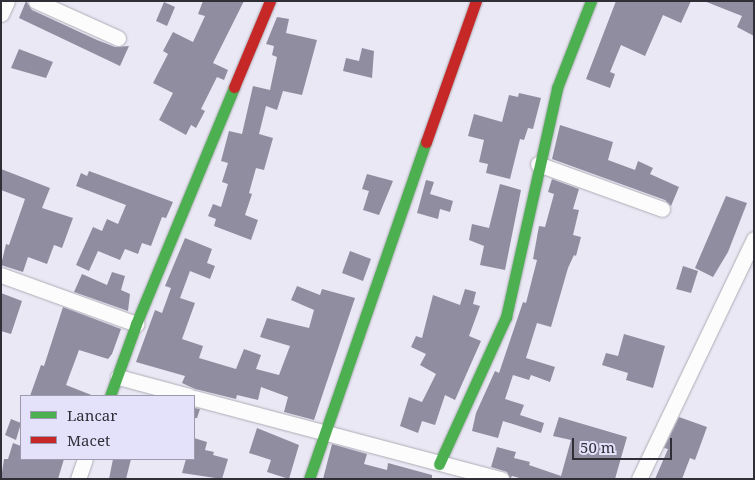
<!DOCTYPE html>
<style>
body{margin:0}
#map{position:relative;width:755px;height:480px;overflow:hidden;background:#e9e8f4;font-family:"Noto Serif",serif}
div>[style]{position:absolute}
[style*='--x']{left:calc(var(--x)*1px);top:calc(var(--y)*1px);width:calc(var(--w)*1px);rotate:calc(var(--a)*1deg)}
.building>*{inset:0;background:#918da1}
.roads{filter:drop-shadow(0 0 1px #aeadb6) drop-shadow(0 0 1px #aeadb6)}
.street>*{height:15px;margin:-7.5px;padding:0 7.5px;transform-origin:7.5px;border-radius:7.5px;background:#fcfcfd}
.fast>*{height:11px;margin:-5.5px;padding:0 5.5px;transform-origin:5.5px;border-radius:5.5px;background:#4caf50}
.jam>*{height:11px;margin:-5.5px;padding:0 5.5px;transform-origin:5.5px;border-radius:5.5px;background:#c62828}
span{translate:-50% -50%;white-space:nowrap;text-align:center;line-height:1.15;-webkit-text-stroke:5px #e4e2fa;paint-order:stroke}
.frame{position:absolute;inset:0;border:2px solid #302f38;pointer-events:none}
.legend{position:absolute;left:20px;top:395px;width:175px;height:65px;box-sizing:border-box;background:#e4e2fa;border:1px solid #9c9aac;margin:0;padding:6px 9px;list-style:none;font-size:15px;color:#302f38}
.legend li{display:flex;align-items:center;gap:10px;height:25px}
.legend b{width:25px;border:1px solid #9c9aac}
.scale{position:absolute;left:572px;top:438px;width:100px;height:22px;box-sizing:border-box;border:2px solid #302f38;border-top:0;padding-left:6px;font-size:15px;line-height:18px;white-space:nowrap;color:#302f38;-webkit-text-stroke:4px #e4e2fa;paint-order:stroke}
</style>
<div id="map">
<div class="building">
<i style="clip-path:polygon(26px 1px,32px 10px,97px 40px,115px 47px,129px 46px,120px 66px,19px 18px)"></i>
<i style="clip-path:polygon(203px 1px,244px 1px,213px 63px,228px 70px,224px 80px,217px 77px,201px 109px,205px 111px,196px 128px,191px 125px,186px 135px,159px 120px,173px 93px,153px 83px,168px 54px,163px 51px,173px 32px,193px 42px,205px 16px,198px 14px)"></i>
<i style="clip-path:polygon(616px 1px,691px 1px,681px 23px,663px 15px,645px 56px,621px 45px,610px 72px,615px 74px,610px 88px,586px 79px)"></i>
<i style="clip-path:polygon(704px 1px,754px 1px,754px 36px,737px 27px,742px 16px)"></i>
<i style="clip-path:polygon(164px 2px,175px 7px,167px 26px,156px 21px)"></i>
<i style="clip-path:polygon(277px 17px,289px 19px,286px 33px,317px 40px,302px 95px,283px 91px,277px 110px,266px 106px,259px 134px,273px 138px,264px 170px,256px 168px,249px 193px,252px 194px,245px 215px,258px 220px,251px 240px,214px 226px,216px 219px,208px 216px,213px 204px,221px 207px,228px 184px,222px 182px,228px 163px,221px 161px,229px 131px,242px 134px,253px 86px,270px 90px,277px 57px,272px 55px,274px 46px,266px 44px)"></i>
<i style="clip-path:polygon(362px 48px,374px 51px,372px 78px,343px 71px,346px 58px,359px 61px)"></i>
<i style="clip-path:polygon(19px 49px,53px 62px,46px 78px,11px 68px)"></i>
<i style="clip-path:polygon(519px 93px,541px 98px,533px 129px,528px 128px,524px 140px,520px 139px,510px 179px,486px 173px,488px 164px,479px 162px,484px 140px,468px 136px,474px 114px,502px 122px,509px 95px,518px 97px)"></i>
<i style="clip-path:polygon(560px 125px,613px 142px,608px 160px,635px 170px,638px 161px,653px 168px,650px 174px,679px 187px,671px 206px,665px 200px,552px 159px)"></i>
<i style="clip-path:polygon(1px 169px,50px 188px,42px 208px,73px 218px,62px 248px,54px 245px,47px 264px,28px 257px,23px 272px,1px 265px,6px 244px,9px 245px,25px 199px,1px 190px)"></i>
<i style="clip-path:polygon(89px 171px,173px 202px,166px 218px,162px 217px,151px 246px,142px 243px,138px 254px,125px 249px,120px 260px,98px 251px,89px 271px,76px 265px,93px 227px,102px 231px,107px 219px,118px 224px,126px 205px,76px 186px,81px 173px,87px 176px)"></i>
<i style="clip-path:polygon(367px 174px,393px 181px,379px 215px,363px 210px,369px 191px,362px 189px)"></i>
<i style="clip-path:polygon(552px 179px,579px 189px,573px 209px,579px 210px,573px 235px,581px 237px,576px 256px,574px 255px,568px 268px,551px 327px,537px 323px,526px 358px,555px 367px,550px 382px,531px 375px,529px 380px,513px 375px,505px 399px,524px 405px,520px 415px,544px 423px,541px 433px,503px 421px,498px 438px,472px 431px,476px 413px,495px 371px,499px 373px,523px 302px,526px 303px,537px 260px,533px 259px,539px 226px,545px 227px,554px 194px,548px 192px)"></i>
<i style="clip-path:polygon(426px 180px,434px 182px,430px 194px,453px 201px,450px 212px,440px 209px,438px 219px,417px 213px)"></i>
<i style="clip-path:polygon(500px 184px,521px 190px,505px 270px,480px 265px,484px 246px,469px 240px,472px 224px,489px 228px)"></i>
<i style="clip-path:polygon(726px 196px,747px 203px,728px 252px,713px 277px,695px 268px)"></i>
<i style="clip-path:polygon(185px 238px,212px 249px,207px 263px,215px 266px,210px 279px,190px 271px,180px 298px,195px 303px,182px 339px,203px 346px,199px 358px,236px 369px,244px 349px,261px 355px,256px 369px,279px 375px,290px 346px,260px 337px,267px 318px,309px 328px,314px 310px,291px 300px,297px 286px,320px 295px,322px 289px,355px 298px,314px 420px,284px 412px,288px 397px,261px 387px,258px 400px,237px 395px,236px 399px,195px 389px,182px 383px,185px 376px,136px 362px,155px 310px,162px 313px,171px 288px,165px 286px)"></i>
<i style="clip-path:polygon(350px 251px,371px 259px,363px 281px,342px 273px)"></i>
<i style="clip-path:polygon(683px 266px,698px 271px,691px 293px,676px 289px)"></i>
<i style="clip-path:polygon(112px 272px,125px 276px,121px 290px,130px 294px,128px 311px,74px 292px,82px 274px,107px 285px)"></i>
<i style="clip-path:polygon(465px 289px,476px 292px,473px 304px,480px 306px,469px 336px,481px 341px,455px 400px,445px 395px,435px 425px,422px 421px,418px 433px,400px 426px,409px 397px,422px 402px,436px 374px,420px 365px,426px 354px,411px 347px,416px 336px,422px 338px,433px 295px,460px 305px)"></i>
<i style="clip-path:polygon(1px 293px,22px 301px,11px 334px,1px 331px)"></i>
<i style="clip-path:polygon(63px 307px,121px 329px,112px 354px,108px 359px,79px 350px,66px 385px,94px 396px,30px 396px,41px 365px,44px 366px)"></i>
<i style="clip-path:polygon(624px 334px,665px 346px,653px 388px,626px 380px,628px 373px,602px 365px,606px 353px,618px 356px)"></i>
<i style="clip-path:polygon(194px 408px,200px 409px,197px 418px,194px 418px)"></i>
<i style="clip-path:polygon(559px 417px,627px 437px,615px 479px,523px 479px,512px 476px,510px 479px,507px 472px,491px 467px,497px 447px,516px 452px,514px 458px,530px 462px,529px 465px,561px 476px,571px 440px,553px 436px)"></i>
<i style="clip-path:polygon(679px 417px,707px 427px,695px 460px,690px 458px,682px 479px,655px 479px,668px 449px,664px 448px)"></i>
<i style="clip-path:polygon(11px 419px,21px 423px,16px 440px,5px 435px)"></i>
<i style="clip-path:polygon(257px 428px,299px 445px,289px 479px,267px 472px,271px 460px,249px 453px)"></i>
<i style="clip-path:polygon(194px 438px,207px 442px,205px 450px,214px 452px,213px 455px,228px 459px,222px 479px,182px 473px,186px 459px,194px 459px)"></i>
<i style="clip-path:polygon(13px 443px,21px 446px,21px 459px,64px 459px,58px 479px,1px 479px,4px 459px,8px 459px)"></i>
<i style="clip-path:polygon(332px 444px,367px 454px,364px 464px,387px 470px,388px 463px,432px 475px,432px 479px,323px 479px)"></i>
<i style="clip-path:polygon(113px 459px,131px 459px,126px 479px,109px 479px)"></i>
</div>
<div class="roads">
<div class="street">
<i style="--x:36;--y:1;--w:90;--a:24.3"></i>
<i style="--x:1;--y:14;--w:14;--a:-65"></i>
<i style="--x:538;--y:164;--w:132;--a:19.9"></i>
<i style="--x:1;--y:275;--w:144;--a:19.9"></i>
<i style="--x:118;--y:377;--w:73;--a:15"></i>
<i style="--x:194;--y:398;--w:318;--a:14.8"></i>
<i style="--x:78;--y:479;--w:21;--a:-71"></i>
<i style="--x:639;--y:479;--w:266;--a:-64.4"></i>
</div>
<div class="fast">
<i style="--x:110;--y:396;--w:77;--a:-70.1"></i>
<i style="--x:136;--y:324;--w:256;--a:-67.5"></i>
<i style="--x:439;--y:464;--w:162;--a:-65.5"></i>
<i style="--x:506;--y:317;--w:235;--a:-77.4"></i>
<i style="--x:557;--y:88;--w:93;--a:-68.7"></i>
<i style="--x:309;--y:479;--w:357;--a:-70.9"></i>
</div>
<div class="jam">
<i style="--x:234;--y:87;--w:93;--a:-67.3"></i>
<i style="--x:426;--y:142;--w:150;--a:-70.5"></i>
</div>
</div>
<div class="frame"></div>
<ul class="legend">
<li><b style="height:6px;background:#4caf50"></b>Lancar</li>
<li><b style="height:6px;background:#c62828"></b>Macet</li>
</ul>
<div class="scale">50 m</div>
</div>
